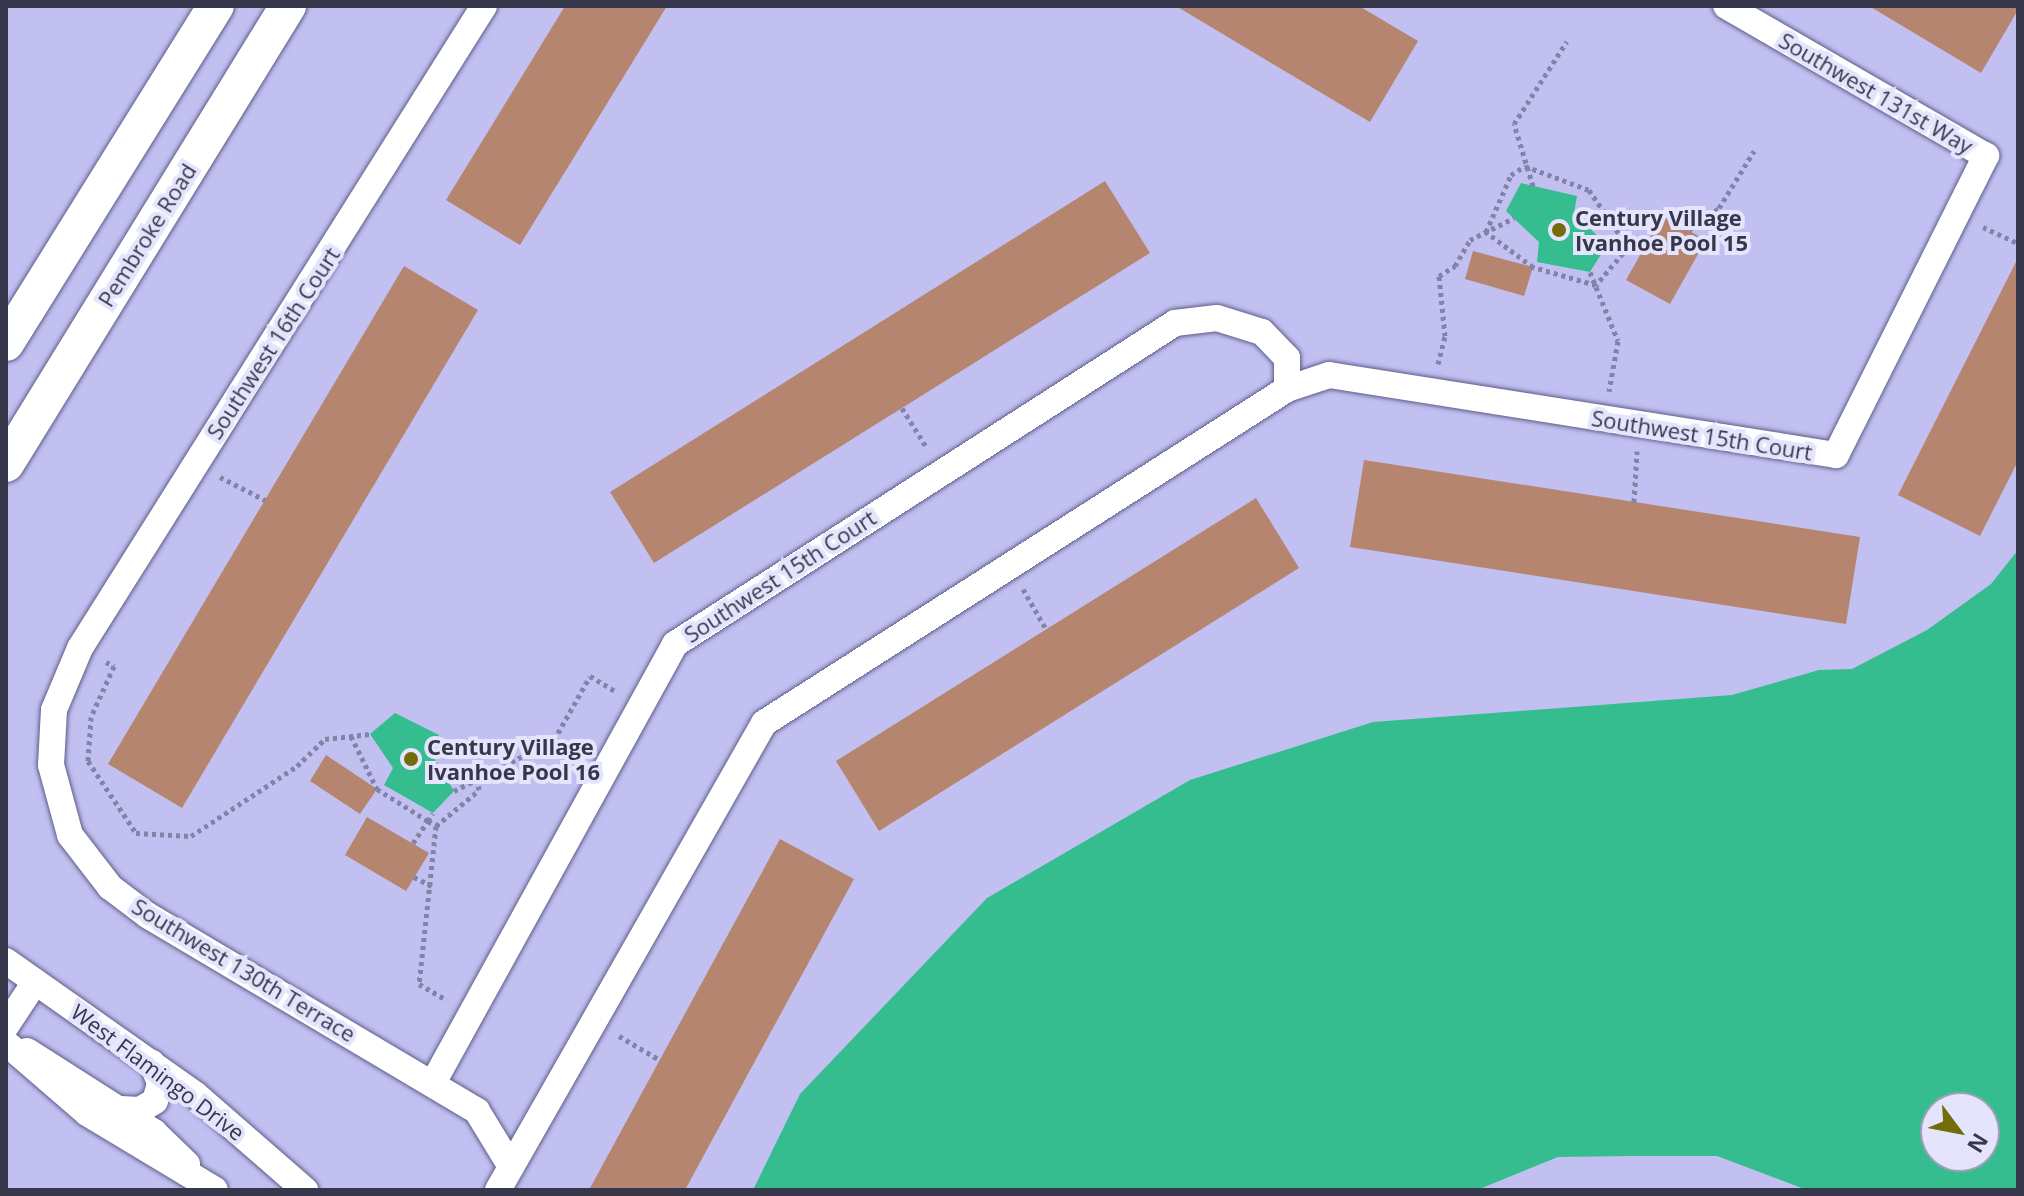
<!DOCTYPE html>
<style>
body{margin:0}
#map{position:relative;width:2024px;height:1196px;overflow:hidden;background:#c1c0f1;font-family:"Open Sans",sans-serif}
div>[style]{position:absolute}
[style*='--x']{left:calc(var(--x)*1px);top:calc(var(--y)*1px);width:calc(var(--w)*1px);rotate:calc(var(--a)*1deg)}
.water>*{inset:0;background:#35bd8f}
.building>*{inset:0;background:#b6856f}
.path>*{height:5px;margin-top:-2.5px;transform-origin:0;background:repeating-linear-gradient(90deg,#8383a7 0 4px,transparent 0 8px)}
.roads{filter:drop-shadow(0 0 2px #5f5d88) drop-shadow(0 0 2px #5f5d88)}
.minor>*{height:26px;margin:-13px;padding:0 13px;transform-origin:13px;border-radius:13px;background:#fff}
.secondary>*{height:36px;margin:-18px;padding:0 18px;transform-origin:18px;border-radius:18px;background:#fff}
.dots>*{width:22px;height:22px;translate:-50% -50%;box-sizing:border-box;border:4px solid #e4e4fd;border-radius:50%}
span{translate:-50% -50%;white-space:nowrap;text-align:center;line-height:1.15;-webkit-text-stroke:8px #e4e4fd;paint-order:stroke}
.street-label{font-size:22px;color:#37374b}
.poi-label{font-size:22px;color:#37374b;font-weight:700}
.left{translate:0 -50%;text-align:left}
.frame{position:absolute;inset:0;border:8px solid #37374b;pointer-events:none}
.north{position:absolute;left:1920px;top:1092px;width:80px;height:80px;box-sizing:border-box;background:#e4e4fd;border:2px solid #9f9fb6;border-radius:50%;rotate:122deg;font-size:22px;font-weight:700;line-height:32px;text-align:center;color:#37374b}
.north::after{content:'';display:block;margin:auto;width:28px;height:36px;background:#726c09;clip-path:polygon(50% 0,100% 100%,50% 72%,0 100%)}
</style>
<div id="map">
<div class="water">
<i style="clip-path:polygon(1521px 183px,1577px 196px,1574px 213px,1607px 245px,1590px 272px,1537px 262px,1539px 242px,1506px 211px)"></i>
<i style="clip-path:polygon(evenodd,2018px 550px,2018px 1190px,1807px 1190px,1717px 1156px,1631px 1156px,1558px 1157px,1477px 1190px,753px 1190px,800px 1094px,987px 898px,1190px 780px,1373px 722px,1732px 695px,1819px 670px,1852px 669px,1927px 630px,1991px 584px,2018px 550px,1936px 1108px,1984px 1108px,1984px 1156px,1936px 1156px,1936px 1108px)"></i>
<i style="clip-path:polygon(395px 713px,439px 735px,430px 751px,454px 791px,433px 813px,384px 785px,393px 768px,370px 734px)"></i>
</div>
<div class="building">
<i style="clip-path:polygon(565px 6px,667px 6px,520px 245px,446px 200px)"></i>
<i style="clip-path:polygon(1176px 6px,1359px 6px,1418px 41px,1370px 122px)"></i>
<i style="clip-path:polygon(1869px 6px,2018px 6px,2018px 10px,1981px 73px)"></i>
<i style="clip-path:polygon(1105px 181px,1150px 253px,654px 563px,610px 492px)"></i>
<i style="clip-path:polygon(1662px 216px,1706px 240px,1670px 304px,1626px 280px)"></i>
<i style="clip-path:polygon(1473px 251px,1533px 267px,1524px 296px,1465px 279px)"></i>
<i style="clip-path:polygon(2018px 258px,2018px 461px,1980px 536px,1898px 495px)"></i>
<i style="clip-path:polygon(404px 266px,478px 310px,182px 808px,108px 764px)"></i>
<i style="clip-path:polygon(1364px 460px,1860px 537px,1846px 624px,1350px 547px)"></i>
<i style="clip-path:polygon(1256px 498px,1299px 568px,879px 831px,836px 761px)"></i>
<i style="clip-path:polygon(326px 755px,377px 789px,360px 814px,310px 781px)"></i>
<i style="clip-path:polygon(367px 817px,429px 853px,406px 891px,345px 855px)"></i>
<i style="clip-path:polygon(780px 839px,854px 879px,685px 1190px,589px 1190px)"></i>
</div>
<div class="path">
<i style="--x:1525;--y:166;--w:68;--a:20.6"></i>
<i style="--x:1589;--y:190;--w:69;--a:55.6"></i>
<i style="--x:1628;--y:247;--w:50;--a:130.1"></i>
<i style="--x:1596;--y:285;--w:66;--a:-164.1"></i>
<i style="--x:1533;--y:267;--w:59;--a:-143.3"></i>
<i style="--x:1486;--y:232;--w:62;--a:-66.3"></i>
<i style="--x:1511;--y:175;--w:17;--a:-33"></i>
<i style="--x:1533;--y:186;--w:65;--a:-107"></i>
<i style="--x:1514;--y:124;--w:98;--a:-57.4"></i>
<i style="--x:1983;--y:227;--w:38;--a:25"></i>
<i style="--x:1689;--y:230;--w:37;--a:-36"></i>
<i style="--x:1719;--y:208;--w:67;--a:-58.4"></i>
<i style="--x:1607;--y:245;--w:36;--a:6"></i>
<i style="--x:1590;--y:272;--w:74;--a:67.9"></i>
<i style="--x:1618;--y:341;--w:51;--a:100.2"></i>
<i style="--x:1438;--y:364;--w:29;--a:-76"></i>
<i style="--x:1445;--y:336;--w:60;--a:-95.7"></i>
<i style="--x:1439;--y:276;--w:19;--a:-32"></i>
<i style="--x:1455;--y:266;--w:30;--a:-60"></i>
<i style="--x:1470;--y:240;--w:49;--a:-26.6"></i>
<i style="--x:902;--y:408;--w:47;--a:58"></i>
<i style="--x:220;--y:477;--w:51;--a:27.1"></i>
<i style="--x:1634;--y:502;--w:51;--a:-86.6"></i>
<i style="--x:1023;--y:589;--w:46;--a:60.1"></i>
<i style="--x:106;--y:662;--w:9;--a:27"></i>
<i style="--x:114;--y:666;--w:56;--a:114.3"></i>
<i style="--x:91;--y:717;--w:44;--a:93.9"></i>
<i style="--x:88;--y:761;--w:87;--a:56.3"></i>
<i style="--x:136;--y:833;--w:55;--a:3.1"></i>
<i style="--x:191;--y:836;--w:127;--a:-33.4"></i>
<i style="--x:297;--y:766;--w:39;--a:-44"></i>
<i style="--x:325;--y:739;--w:45;--a:-6.3"></i>
<i style="--x:351;--y:736;--w:59;--a:63.9"></i>
<i style="--x:377;--y:789;--w:60;--a:32.1"></i>
<i style="--x:428;--y:821;--w:9;--a:-58"></i>
<i style="--x:454;--y:791;--w:112;--a:-27"></i>
<i style="--x:554;--y:740;--w:73;--a:-60.6"></i>
<i style="--x:590;--y:676;--w:31;--a:31"></i>
<i style="--x:436;--y:826;--w:159;--a:96.1"></i>
<i style="--x:419;--y:984;--w:32;--a:30"></i>
<i style="--x:436;--y:826;--w:56;--a:-39.9"></i>
<i style="--x:479;--y:790;--w:11;--a:-100"></i>
<i style="--x:413;--y:843;--w:27;--a:-56"></i>
<i style="--x:428;--y:821;--w:9;--a:32"></i>
<i style="--x:414;--y:877;--w:20;--a:27"></i>
<i style="--x:619;--y:1036;--w:48;--a:30.3"></i>
</div>
<div class="roads">
<div class="minor">
<i style="--x:484;--y:6;--w:759;--a:122.18"></i>
<i style="--x:80;--y:648;--w:67;--a:112.8"></i>
<i style="--x:54;--y:710;--w:55;--a:93.1"></i>
<i style="--x:51;--y:765;--w:73;--a:74.8"></i>
<i style="--x:70;--y:835;--w:66;--a:52.4"></i>
<i style="--x:110;--y:887;--w:46;--a:37.1"></i>
<i style="--x:147;--y:915;--w:384;--a:30.7"></i>
<i style="--x:477;--y:1111;--w:63;--a:58.6"></i>
<i style="--x:6;--y:961;--w:232;--a:35.2"></i>
<i style="--x:196;--y:1095;--w:145;--a:41.1"></i>
<i style="--x:6;--y:1026;--w:53;--a:-56.6"></i>
<i style="--x:6;--y:1043;--w:107;--a:40.8"></i>
<i style="--x:87;--y:1113;--w:149;--a:31"></i>
<i style="--x:27;--y:1051;--w:151;--a:32.5"></i>
<i style="--x:154;--y:1132;--w:46;--a:44.1"></i>
<i style="--x:433;--y:1083;--w:501;--a:-61.13"></i>
<i style="--x:675;--y:644;--w:594;--a:-32.7"></i>
<i style="--x:1175;--y:323;--w:42;--a:-6.8"></i>
<i style="--x:1217;--y:318;--w:47;--a:17.3"></i>
<i style="--x:1262;--y:332;--w:36;--a:46"></i>
<i style="--x:1287;--y:358;--w:31;--a:90"></i>
<i style="--x:121;--y:1109;--w:19;--a:3"></i>
<i style="--x:140;--y:1110;--w:17;--a:-31"></i>
<i style="--x:155;--y:1101;--w:19;--a:-74"></i>
<i style="--x:160;--y:1083;--w:22;--a:-112"></i>
<i style="--x:498;--y:1190;--w:537;--a:-60.33"></i>
<i style="--x:764;--y:723;--w:621;--a:-32.56"></i>
<i style="--x:1287;--y:389;--w:44;--a:-18.4"></i>
<i style="--x:1329;--y:375;--w:513;--a:8.97"></i>
<i style="--x:1836;--y:455;--w:335;--a:-63.4"></i>
<i style="--x:1986;--y:156;--w:300;--a:-150"></i>
</div>
<div class="secondary">
<i style="--x:6;--y:343;--w:397;--a:-58.1"></i>
<i style="--x:6;--y:464;--w:538;--a:-58.38"></i>
</div>
</div>
<div class="dots">
<i style="left:1559px;top:230px;background:#726c09"></i>
<i style="left:411px;top:759px;background:#726c09"></i>
</div>
<div class="street-label">
<span style="left:1876px;top:93px;rotate:30deg">Southwest 131st Way</span>
<span style="left:147px;top:235px;rotate:-58deg">Pembroke Road</span>
<span style="left:273px;top:343px;rotate:-57deg">Southwest 16th Court</span>
<span style="left:1702px;top:435px;rotate:9deg">Southwest 15th Court</span>
<span style="left:780px;top:576px;rotate:-33deg">Southwest 15th Court</span>
<span style="left:244px;top:970px;rotate:31deg">Southwest 130th Terrace</span>
<span style="left:158px;top:1072px;rotate:37deg">West Flamingo Drive</span>
</div>
<div class="poi-label">
<span class="left" style="left:1575px;top:230px">Century Village<br>Ivanhoe Pool 15</span>
<span class="left" style="left:427px;top:759px">Century Village<br>Ivanhoe Pool 16</span>
</div>
<div class="frame"></div>
<div class="north">N</div>
</div>
